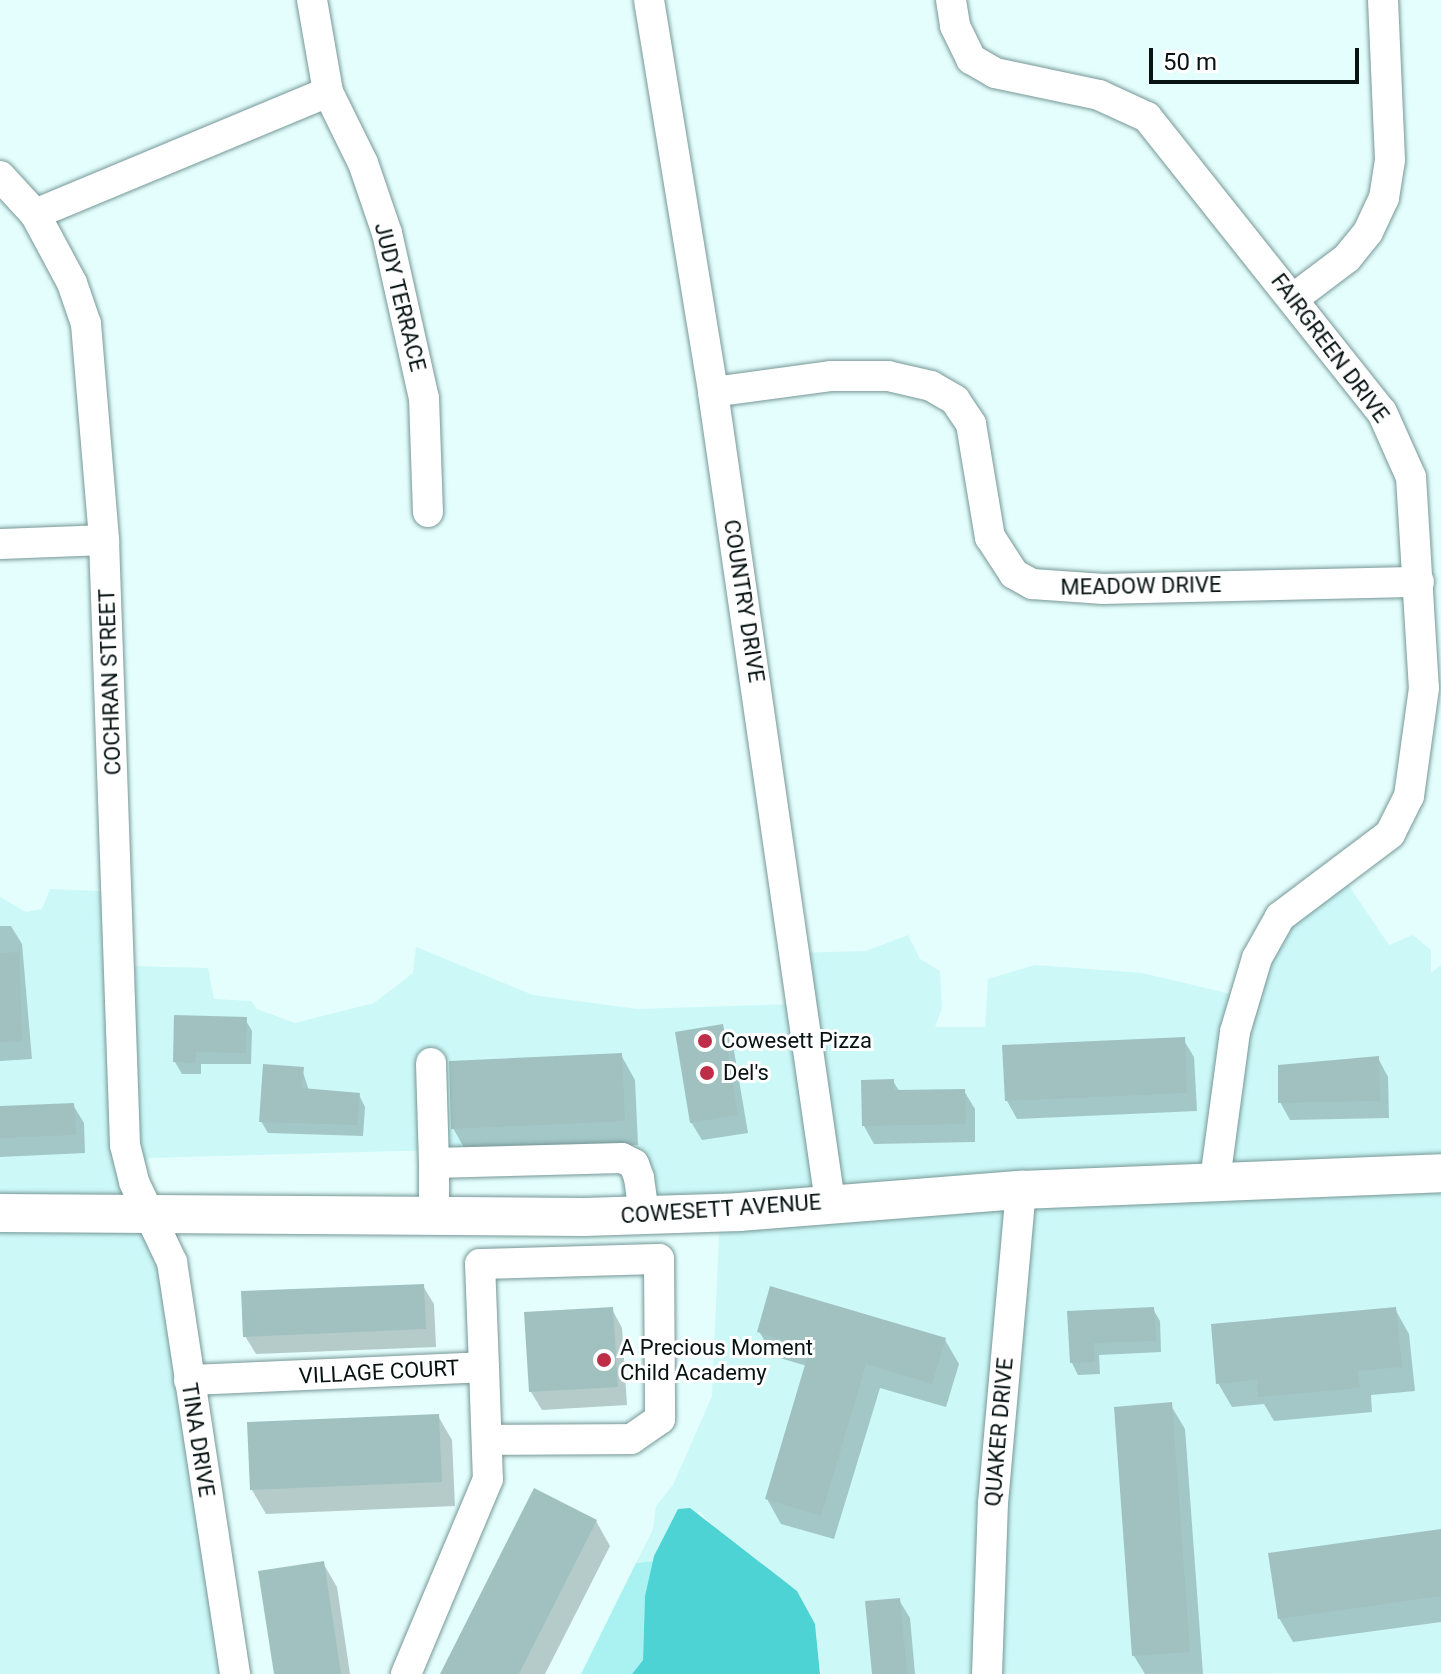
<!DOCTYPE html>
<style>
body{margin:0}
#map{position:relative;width:1441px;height:1674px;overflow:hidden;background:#e3fefd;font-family:Roboto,sans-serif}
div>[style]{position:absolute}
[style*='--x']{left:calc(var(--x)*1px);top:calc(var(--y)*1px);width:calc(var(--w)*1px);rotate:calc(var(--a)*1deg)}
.built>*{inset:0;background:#ccf8f8}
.green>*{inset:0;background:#aaf2f2}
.water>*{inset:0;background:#4dd3d3}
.shadow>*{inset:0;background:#0003}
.building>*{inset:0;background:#a1c1c1}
.roads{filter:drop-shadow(0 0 2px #779796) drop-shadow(0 0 2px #779796)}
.minor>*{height:30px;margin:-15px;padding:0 15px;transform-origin:15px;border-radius:15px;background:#fff}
.major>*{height:38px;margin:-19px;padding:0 19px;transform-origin:19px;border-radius:19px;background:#fff}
.dots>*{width:22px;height:22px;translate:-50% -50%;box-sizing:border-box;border:4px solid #fff;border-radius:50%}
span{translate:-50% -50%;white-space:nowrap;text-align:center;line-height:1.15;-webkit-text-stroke:6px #fff;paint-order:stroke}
.street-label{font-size:22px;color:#071212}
.poi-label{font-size:22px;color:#071212}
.left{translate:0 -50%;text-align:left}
.scale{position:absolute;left:1149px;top:48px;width:210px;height:36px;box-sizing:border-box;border:4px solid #071212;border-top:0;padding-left:10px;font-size:24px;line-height:28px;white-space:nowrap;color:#071212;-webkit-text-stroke:6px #fff;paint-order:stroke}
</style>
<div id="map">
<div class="built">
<i style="clip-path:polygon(1341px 874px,1389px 945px,1413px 935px,1431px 950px,1431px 973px,1441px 965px,1441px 1673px,821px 1674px,815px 1624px,797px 1591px,729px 1542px,699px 1511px,654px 1561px,636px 1563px,653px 1529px,656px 1506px,673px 1485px,712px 1396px,720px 1212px,622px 1209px,619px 1145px,149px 1158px,144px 1163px,230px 1674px,0 1674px,0 897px,26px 912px,42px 909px,50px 889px,120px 892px,131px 966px,208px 968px,214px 999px,251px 1001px,257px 1009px,295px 1023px,374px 1003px,413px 973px,416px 947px,533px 995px,637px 1009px,796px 1004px,794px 953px,866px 951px,908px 935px,920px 959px,940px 971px,942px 1008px,935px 1027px,985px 1027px,988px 979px,1035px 965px,1142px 973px,1235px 995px,1257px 953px)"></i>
</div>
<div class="green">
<i style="clip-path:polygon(654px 1561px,645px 1596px,643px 1660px,632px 1674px,581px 1674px,636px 1563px)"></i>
</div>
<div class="water">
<i style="clip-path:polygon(690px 1508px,797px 1591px,815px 1624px,820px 1674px,632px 1674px,643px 1660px,645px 1596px,654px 1556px,678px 1509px)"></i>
</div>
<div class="shadow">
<i style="clip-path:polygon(0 926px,11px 926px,22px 944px,32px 1059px,0 1061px)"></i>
<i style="clip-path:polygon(245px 1019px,252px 1031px,251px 1064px,201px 1064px,201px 1074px,182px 1074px,175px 1062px)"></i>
<i style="clip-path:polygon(722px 1026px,733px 1045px,748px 1133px,702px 1140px,691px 1122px)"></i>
<i style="clip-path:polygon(1183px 1039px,1194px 1057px,1197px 1111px,1017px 1119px,1007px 1101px)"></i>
<i style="clip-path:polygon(621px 1055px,635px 1080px,638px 1145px,467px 1153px,453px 1128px)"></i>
<i style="clip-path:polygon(1378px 1058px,1388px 1077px,1389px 1118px,1290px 1120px,1280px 1102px)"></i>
<i style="clip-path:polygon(302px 1069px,309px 1091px,359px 1095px,365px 1107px,363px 1136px,268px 1133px,261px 1121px)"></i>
<i style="clip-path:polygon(893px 1081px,900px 1092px,964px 1091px,975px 1109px,975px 1142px,874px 1144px,864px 1126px)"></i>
<i style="clip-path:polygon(73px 1105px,84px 1123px,85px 1153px,0 1157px,0 1108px)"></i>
<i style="clip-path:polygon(423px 1286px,434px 1304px,436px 1347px,256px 1354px,245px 1336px)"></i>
<i style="clip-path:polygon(612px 1309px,622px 1328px,627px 1405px,542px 1410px,531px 1392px)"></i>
<i style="clip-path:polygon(1153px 1309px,1160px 1321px,1161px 1352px,1099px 1355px,1100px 1374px,1078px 1375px,1072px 1363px,1070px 1313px)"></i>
<i style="clip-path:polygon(1395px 1309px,1409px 1334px,1415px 1391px,1371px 1395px,1372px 1412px,1274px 1421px,1264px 1404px,1232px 1407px,1218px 1383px)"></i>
<i style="clip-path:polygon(759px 1331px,945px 1340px,959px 1364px,946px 1407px,880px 1388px,834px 1539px,781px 1524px,767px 1499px,807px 1366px,773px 1356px)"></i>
<i style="clip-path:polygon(1170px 1404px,1185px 1429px,1203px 1674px,1145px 1674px,1134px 1656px)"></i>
<i style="clip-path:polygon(438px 1416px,452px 1440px,455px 1506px,266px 1514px,252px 1490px)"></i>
<i style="clip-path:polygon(596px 1521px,610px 1546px,545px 1674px,442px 1674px)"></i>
<i style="clip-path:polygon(1441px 1531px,1441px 1622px,1293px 1642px,1279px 1618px)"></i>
<i style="clip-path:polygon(323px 1563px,337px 1587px,350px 1674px,276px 1674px)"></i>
<i style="clip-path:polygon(899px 1600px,910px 1618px,915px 1674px,874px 1674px)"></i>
</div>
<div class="building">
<i style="clip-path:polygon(19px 952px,22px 1041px,0 1042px,0 953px)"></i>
<i style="clip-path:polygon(174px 1015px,247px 1017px,246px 1053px,196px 1052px,195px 1063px,173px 1062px)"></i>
<i style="clip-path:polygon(723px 1024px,738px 1115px,690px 1123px,675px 1032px)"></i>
<i style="clip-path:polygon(1185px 1037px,1187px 1093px,1005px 1101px,1002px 1045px)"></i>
<i style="clip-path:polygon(622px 1053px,625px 1121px,451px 1129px,449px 1061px)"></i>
<i style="clip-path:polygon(1379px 1056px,1380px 1101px,1278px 1103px,1278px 1065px)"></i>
<i style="clip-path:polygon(263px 1064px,304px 1067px,302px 1088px,360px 1093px,357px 1125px,259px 1122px)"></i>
<i style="clip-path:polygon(894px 1079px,894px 1090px,965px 1089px,966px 1124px,862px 1126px,861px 1080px)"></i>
<i style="clip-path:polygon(74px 1103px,76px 1135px,0 1138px,0 1106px)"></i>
<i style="clip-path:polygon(424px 1284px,426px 1329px,243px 1337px,241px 1291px)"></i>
<i style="clip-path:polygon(770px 1286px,946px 1338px,932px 1384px,866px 1364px,821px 1516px,765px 1499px,810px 1348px,757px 1332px)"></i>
<i style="clip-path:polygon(613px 1307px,618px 1387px,529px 1392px,524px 1312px)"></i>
<i style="clip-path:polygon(1154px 1307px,1156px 1341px,1094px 1343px,1095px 1362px,1070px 1363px,1067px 1311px)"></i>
<i style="clip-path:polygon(1396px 1307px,1402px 1367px,1358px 1371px,1360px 1388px,1258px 1397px,1257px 1380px,1216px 1384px,1211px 1324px)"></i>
<i style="clip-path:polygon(1172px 1402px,1190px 1652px,1132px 1656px,1114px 1407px)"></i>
<i style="clip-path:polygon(439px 1414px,442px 1482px,250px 1490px,247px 1422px)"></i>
<i style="clip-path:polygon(534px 1488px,597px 1520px,519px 1674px,440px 1674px)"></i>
<i style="clip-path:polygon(1441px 1529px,1441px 1596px,1278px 1619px,1268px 1553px)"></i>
<i style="clip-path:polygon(324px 1561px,341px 1674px,274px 1674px,258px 1571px)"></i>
<i style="clip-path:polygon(900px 1598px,907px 1674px,872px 1674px,865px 1601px)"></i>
</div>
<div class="roads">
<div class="minor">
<i style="--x:312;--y:0;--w:93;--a:80.1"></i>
<i style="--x:328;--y:92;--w:79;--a:63.8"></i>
<i style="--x:363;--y:163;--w:74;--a:71.1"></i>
<i style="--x:387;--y:233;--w:169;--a:77.4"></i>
<i style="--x:424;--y:398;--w:114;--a:88"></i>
<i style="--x:649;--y:0;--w:397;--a:80.7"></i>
<i style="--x:713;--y:392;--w:818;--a:81.78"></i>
<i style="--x:951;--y:0;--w:26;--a:81"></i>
<i style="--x:955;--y:26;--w:37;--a:64"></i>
<i style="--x:971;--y:59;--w:28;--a:30"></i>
<i style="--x:995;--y:73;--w:106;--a:11.9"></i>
<i style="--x:1099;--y:95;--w:53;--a:24.6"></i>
<i style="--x:1147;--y:117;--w:377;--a:51.5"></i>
<i style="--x:1382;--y:412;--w:71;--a:66"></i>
<i style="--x:1411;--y:477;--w:211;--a:86.5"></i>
<i style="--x:1424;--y:688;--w:109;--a:97.9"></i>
<i style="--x:1409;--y:796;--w:42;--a:116.6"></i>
<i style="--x:1390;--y:834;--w:138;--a:143"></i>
<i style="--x:1280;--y:917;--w:47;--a:119.3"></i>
<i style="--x:1257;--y:958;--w:77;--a:106.6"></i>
<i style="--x:1235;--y:1032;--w:149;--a:97.7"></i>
<i style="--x:0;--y:176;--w:52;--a:47.4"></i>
<i style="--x:35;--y:214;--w:78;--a:61.8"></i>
<i style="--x:72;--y:283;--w:43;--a:71.1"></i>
<i style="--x:86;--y:324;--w:217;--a:85.2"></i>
<i style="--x:104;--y:540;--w:605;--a:88.01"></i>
<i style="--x:125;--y:1145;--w:38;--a:76"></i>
<i style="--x:134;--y:1182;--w:89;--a:64.6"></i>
<i style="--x:172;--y:1262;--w:417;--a:81.3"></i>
<i style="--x:35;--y:214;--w:317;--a:-22.6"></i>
<i style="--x:1294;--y:298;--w:66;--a:-37"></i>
<i style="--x:1347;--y:258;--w:33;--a:-51"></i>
<i style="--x:1368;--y:232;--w:38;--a:-65"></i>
<i style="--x:1384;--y:198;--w:38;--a:-81"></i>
<i style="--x:1390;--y:160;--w:160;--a:-92.5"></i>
<i style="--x:713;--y:392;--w:120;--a:-7.7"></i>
<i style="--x:832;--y:376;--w:56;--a:0"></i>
<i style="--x:888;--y:376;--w:44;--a:13.1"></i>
<i style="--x:931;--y:386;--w:28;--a:30"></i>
<i style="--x:955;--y:400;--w:29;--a:56"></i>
<i style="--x:971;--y:424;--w:115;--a:80.5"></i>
<i style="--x:990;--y:537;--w:44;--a:57"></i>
<i style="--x:1014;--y:574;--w:21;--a:29"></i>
<i style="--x:1032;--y:584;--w:72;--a:4"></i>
<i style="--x:1104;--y:589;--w:315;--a:-1.3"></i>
<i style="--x:0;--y:544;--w:104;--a:-2.2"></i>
<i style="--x:431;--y:1063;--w:100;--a:88.3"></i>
<i style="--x:434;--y:1163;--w:188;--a:-1.5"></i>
<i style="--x:622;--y:1158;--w:13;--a:27"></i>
<i style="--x:634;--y:1164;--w:15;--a:70"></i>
<i style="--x:639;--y:1178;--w:37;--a:82"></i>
<i style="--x:434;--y:1163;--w:52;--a:90"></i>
<i style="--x:484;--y:1367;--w:103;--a:-92.2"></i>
<i style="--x:480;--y:1264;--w:179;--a:-1.6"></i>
<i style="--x:659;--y:1259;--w:160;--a:89.6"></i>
<i style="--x:660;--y:1419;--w:35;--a:145"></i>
<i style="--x:631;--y:1439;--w:144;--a:179.6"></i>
<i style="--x:189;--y:1380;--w:295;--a:-2.5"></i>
<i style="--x:484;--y:1367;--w:112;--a:88"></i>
<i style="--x:488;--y:1479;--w:212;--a:112.8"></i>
<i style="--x:987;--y:1674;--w:171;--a:-88"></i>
<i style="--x:993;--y:1503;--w:314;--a:-84.9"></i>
</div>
<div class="major">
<i style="--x:0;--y:1213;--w:584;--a:0.39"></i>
<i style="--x:584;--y:1217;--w:155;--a:-1.8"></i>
<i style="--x:739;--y:1212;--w:283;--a:-4.5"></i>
<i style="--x:1021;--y:1190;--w:420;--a:-2.3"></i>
</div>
</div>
<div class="dots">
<i style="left:705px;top:1041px;background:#be2e49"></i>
<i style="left:707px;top:1073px;background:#be2e49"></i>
<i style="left:604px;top:1360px;background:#be2e49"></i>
</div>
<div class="street-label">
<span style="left:400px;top:297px;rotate:76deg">JUDY TERRACE</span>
<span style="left:1330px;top:348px;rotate:53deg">FAIRGREEN DRIVE</span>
<span style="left:1141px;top:586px;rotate:-1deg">MEADOW DRIVE</span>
<span style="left:744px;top:601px;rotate:81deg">COUNTRY DRIVE</span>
<span style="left:110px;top:682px;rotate:-92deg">COCHRAN STREET</span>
<span style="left:721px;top:1209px;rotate:-4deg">COWESETT AVENUE</span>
<span style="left:379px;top:1372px;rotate:-3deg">VILLAGE COURT</span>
<span style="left:999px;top:1432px;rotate:-85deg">QUAKER DRIVE</span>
<span style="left:198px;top:1440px;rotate:81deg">TINA DRIVE</span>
</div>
<div class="poi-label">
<span class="left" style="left:721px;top:1041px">Cowesett Pizza</span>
<span class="left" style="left:723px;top:1073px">Del's</span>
<span class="left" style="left:620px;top:1360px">A Precious Moment<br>Child Academy</span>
</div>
<div class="scale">50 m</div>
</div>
